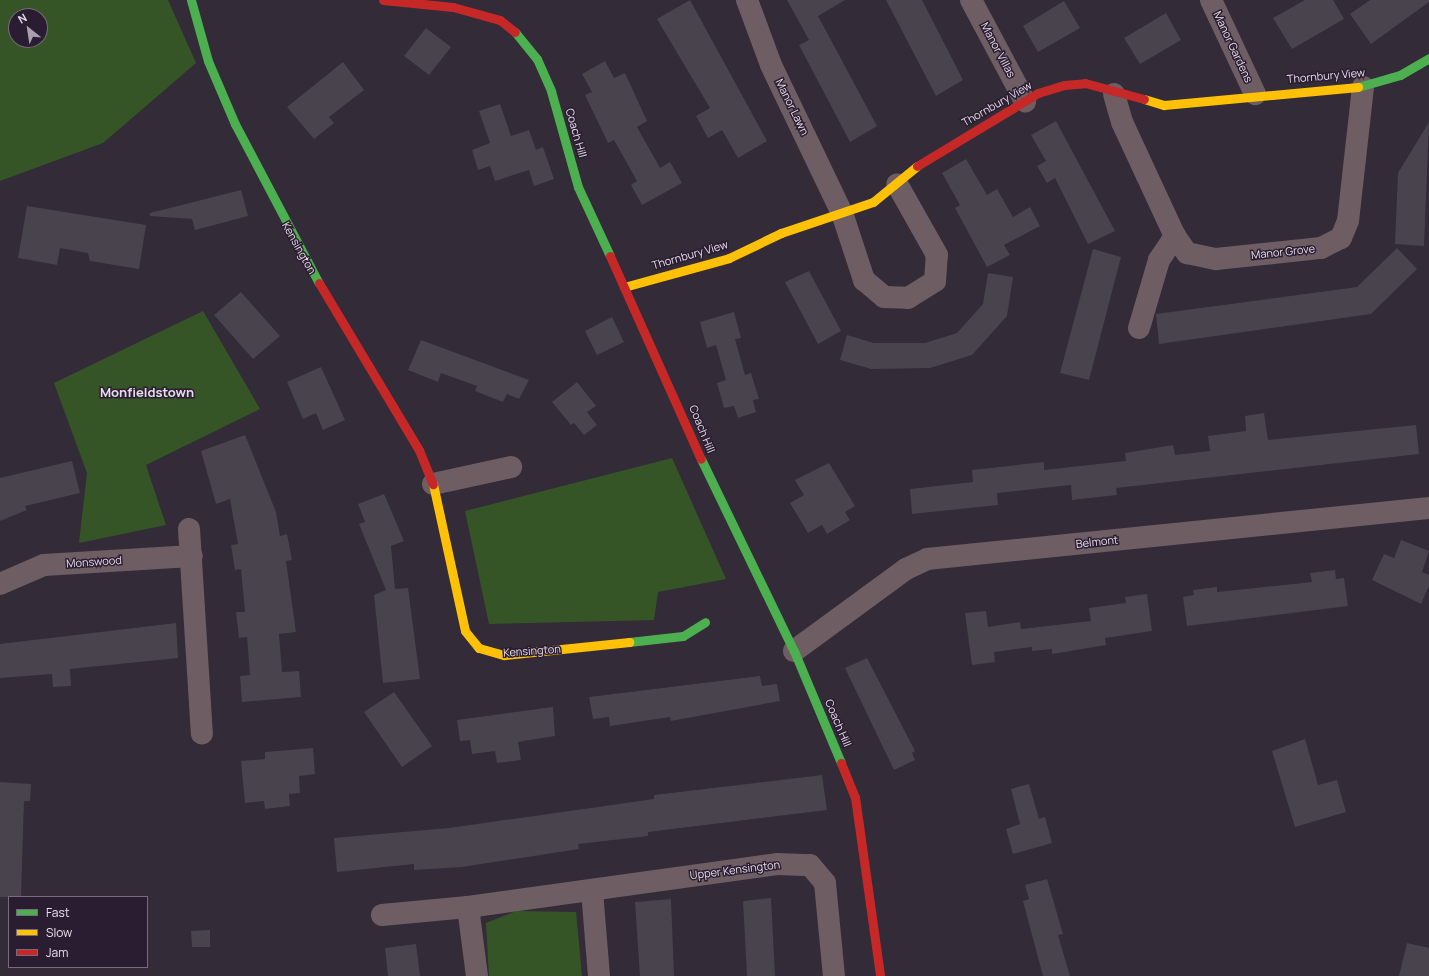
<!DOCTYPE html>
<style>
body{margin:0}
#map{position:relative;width:1429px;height:976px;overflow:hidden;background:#332b37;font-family:Manrope,sans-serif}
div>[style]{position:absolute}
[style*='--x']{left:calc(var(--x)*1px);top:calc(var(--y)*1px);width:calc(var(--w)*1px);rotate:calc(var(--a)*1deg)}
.green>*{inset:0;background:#365527}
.building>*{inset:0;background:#48434d}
.street>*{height:22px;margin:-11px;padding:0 11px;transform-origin:11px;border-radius:11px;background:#6e5d63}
.fast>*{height:9px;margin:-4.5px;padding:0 4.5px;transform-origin:4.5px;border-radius:4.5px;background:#4caf50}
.slow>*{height:9px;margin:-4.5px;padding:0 4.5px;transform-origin:4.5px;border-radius:4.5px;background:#ffc107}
.jam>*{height:9px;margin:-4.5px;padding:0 4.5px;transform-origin:4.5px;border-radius:4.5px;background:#c62828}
span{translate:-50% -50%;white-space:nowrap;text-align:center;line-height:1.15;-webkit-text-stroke:3px #2b1d31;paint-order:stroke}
.street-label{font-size:11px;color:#e8dfed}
.quarter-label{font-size:13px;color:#e8dfed;font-weight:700}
.legend{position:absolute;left:8px;top:896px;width:140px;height:72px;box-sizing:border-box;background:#2b1d31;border:1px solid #776b7c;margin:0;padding:5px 7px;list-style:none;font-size:12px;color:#e8dfed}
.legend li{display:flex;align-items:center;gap:8px;height:20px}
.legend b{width:20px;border:1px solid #776b7c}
.north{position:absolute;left:8px;top:8px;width:40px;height:40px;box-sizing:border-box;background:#2b1d31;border:1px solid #776b7c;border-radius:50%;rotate:330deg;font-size:11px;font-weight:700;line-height:16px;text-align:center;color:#e8dfed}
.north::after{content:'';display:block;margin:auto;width:14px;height:18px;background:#a9a0ad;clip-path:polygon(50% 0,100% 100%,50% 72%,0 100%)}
</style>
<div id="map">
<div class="green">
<i style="clip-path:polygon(evenodd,0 0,168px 0,196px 63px,103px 143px,0 181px,0 0,16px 16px,40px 16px,40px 40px,16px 40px,16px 16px)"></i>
<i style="clip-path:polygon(203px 311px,260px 409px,146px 465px,166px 525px,79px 543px,87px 473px,54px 383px)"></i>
<i style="clip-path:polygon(672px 458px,726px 579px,658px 592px,654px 620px,489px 624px,465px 511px)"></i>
<i style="clip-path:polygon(516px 911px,576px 912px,582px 976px,489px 976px,486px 923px)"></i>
</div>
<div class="building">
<i style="clip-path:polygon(690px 0,767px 141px,738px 158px,722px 130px,708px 138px,696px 116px,710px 108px,657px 19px)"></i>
<i style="clip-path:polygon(787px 0,845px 0,818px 16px,877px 126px,850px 142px,799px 45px,809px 40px)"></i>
<i style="clip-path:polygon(886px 0,922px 0,963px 80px,936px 96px)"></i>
<i style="clip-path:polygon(1305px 0,1333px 0,1344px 19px,1292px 49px,1273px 18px)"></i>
<i style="clip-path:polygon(1370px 0,1429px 0,1429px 2px,1371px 44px,1350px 14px)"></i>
<i style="clip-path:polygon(1064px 1px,1080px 28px,1038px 52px,1023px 26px)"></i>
<i style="clip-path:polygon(1166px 13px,1181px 40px,1140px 64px,1124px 38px)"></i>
<i style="clip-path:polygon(426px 28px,451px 47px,429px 75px,404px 56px)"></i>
<i style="clip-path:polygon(605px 61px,614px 78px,625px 73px,647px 121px,637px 127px,660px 168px,670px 162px,682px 183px,642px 205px,631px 185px,637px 181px,614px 140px,608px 143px,585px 95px,592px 92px,582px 74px)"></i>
<i style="clip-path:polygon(343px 62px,364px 90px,329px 117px,334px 123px,314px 139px,287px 107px)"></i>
<i style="clip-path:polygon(500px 104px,511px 136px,529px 130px,536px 150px,543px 147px,554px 179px,534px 186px,529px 170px,495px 181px,490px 166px,478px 170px,472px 150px,490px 143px,479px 111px)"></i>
<i style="clip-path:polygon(1056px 121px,1115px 231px,1088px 244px,1055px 178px,1047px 183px,1037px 166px,1046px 161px,1031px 135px)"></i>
<i style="clip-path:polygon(1429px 122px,1424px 246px,1395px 244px,1398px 173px)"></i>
<i style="clip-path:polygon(966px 159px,987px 195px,997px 189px,1013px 217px,1030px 207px,1040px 226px,1004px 245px,1010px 255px,987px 267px,955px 208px,960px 205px,942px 173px)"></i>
<i style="clip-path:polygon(241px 190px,248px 216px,195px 230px,192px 219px,150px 216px,150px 213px)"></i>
<i style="clip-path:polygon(27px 206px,146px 225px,139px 269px,90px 261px,88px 253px,60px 248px,57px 265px,18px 258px)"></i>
<i style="clip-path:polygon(1397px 248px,1417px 269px,1371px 314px,1159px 344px,1156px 314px,1357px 287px)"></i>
<i style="clip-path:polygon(1093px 249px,1121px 257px,1089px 380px,1060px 373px)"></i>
<i style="clip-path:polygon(809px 271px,841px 331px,818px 344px,785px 282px)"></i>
<i style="clip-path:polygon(988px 273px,1013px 277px,1007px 316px,972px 355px,930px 368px,871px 369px,840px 360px,847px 335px,874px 343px,925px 343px,957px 333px,983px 304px)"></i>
<i style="clip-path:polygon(241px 292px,280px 336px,253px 359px,214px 315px)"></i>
<i style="clip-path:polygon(734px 312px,741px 338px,735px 339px,745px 375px,751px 373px,759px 399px,753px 400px,756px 412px,738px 418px,734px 406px,724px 408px,717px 383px,726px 380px,716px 345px,707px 348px,700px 322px)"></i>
<i style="clip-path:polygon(612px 317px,624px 342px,597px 355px,585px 331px)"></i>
<i style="clip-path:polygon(421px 340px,529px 380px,519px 399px,507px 394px,503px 402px,475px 391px,477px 386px,441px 373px,438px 382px,408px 370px)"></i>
<i style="clip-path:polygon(321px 367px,345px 420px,323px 430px,316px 413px,303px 419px,287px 382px)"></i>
<i style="clip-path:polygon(577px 382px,596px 406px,587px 412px,597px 425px,584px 435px,574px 423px,571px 425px,552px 402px)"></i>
<i style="clip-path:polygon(1264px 413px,1268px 440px,1416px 425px,1419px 454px,1116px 488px,1117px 495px,1072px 500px,1071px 485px,997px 493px,998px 505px,912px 514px,910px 489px,973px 482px,972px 470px,1044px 462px,1044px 470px,1126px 461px,1125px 453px,1173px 445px,1175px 455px,1210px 451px,1208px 436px,1246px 431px,1245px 416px)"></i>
<i style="clip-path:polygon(245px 435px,276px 512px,280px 536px,287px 534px,292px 560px,286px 561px,296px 632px,279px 634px,282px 672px,299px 671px,301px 697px,242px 702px,240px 676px,250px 675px,247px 637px,239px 638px,236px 612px,245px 612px,241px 569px,235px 570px,231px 545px,238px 544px,230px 499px,216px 504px,201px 451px)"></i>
<i style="clip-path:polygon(72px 461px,80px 493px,25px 506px,27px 510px,0 521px,0 478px)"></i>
<i style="clip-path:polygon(829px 463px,855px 506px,845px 512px,850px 520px,827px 534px,822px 525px,808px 533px,790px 503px,804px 495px,795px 480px)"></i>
<i style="clip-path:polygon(384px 494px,404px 541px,391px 546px,395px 589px,408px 588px,420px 679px,383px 683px,374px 595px,386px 590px,359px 524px,365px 522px,358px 504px)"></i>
<i style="clip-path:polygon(1401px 540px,1429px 551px,1422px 572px,1429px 575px,1429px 586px,1421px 604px,1372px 580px,1384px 554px,1394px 558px)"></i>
<i style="clip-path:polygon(1335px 570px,1336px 579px,1344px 578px,1348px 606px,1187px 626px,1183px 597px,1194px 595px,1193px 590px,1217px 587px,1217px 592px,1312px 582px,1310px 573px)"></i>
<i style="clip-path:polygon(1147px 594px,1152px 631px,1105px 638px,1106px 645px,1052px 654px,1052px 649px,1032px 651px,1032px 647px,994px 652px,995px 662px,972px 665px,965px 613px,986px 611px,988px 627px,1020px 622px,1021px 629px,1091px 621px,1089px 608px,1126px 603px,1125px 597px)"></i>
<i style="clip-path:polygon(176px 623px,178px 658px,70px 669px,71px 686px,53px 687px,52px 674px,0 678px,0 644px)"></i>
<i style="clip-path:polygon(867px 658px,915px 751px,912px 753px,915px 760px,894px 770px,845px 668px)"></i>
<i style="clip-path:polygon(760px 676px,762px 686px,777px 684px,780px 701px,671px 721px,670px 717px,610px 726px,609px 717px,593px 719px,589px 697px)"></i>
<i style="clip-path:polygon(394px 692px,432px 746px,402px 767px,364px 712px)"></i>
<i style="clip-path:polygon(553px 707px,555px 736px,518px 742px,521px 760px,497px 763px,495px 751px,472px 754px,470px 740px,460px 741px,457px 720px)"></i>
<i style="clip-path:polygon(1305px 739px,1318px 785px,1337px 780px,1346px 812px,1295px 827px,1272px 751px)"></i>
<i style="clip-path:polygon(313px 748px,315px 774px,299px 776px,300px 793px,289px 794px,290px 806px,265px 809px,264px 801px,245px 803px,241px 761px,265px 759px,265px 752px)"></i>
<i style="clip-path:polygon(822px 775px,827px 810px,648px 832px,648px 836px,578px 844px,579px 849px,462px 867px,414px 870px,414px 864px,337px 872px,334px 838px,449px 828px,654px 799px,654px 795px)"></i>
<i style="clip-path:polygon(0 782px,31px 784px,30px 801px,24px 801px,21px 897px,0 897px)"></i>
<i style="clip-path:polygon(1029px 784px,1039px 819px,1045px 817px,1052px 843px,1013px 854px,1006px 829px,1020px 824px,1011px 789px)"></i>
<i style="clip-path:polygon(1047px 879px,1063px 934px,1058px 935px,1070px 976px,1043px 976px,1023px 901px,1029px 899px,1025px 885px)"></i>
<i style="clip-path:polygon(771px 898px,775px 976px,747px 976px,743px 901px)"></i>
<i style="clip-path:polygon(671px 899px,674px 976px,640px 976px,635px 902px)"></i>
<i style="clip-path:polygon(210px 930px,210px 947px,192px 947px,191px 931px)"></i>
<i style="clip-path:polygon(1407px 943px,1429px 948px,1429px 976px,1399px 976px)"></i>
<i style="clip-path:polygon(416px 944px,420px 976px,388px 976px,385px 948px)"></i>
</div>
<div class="street">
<i style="--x:747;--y:0;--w:69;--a:69.7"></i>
<i style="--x:771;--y:65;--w:164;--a:64.4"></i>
<i style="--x:842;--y:213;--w:71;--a:71.8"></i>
<i style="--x:864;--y:280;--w:26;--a:40"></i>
<i style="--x:884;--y:297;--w:24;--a:2"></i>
<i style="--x:908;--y:298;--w:32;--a:-32"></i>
<i style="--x:935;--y:281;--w:26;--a:-86"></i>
<i style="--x:937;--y:255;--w:81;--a:-119.4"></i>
<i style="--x:971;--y:0;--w:115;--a:61.9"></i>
<i style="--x:1211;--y:0;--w:104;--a:64.9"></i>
<i style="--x:1114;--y:94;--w:29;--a:74"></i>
<i style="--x:1122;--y:122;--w:126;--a:65.1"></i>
<i style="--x:1175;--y:236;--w:21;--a:55"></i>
<i style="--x:1187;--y:253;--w:30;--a:12"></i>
<i style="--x:1216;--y:259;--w:106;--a:-6"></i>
<i style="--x:1321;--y:248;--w:22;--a:-27"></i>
<i style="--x:1341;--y:238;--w:18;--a:-68"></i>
<i style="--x:1348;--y:221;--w:135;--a:-83.6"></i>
<i style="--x:1139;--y:328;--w:71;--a:-73.6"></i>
<i style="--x:1159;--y:260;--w:29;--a:-56"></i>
<i style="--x:433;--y:484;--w:80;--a:-12.3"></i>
<i style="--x:189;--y:529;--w:205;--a:86.4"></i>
<i style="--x:0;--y:584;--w:48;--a:-23.4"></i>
<i style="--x:44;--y:565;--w:148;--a:-3.5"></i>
<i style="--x:794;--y:651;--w:139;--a:-36.2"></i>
<i style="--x:906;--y:569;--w:23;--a:-25"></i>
<i style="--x:927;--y:559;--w:505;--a:-5.8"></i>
<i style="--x:592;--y:891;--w:85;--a:85.3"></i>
<i style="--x:468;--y:907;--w:70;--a:82.6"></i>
<i style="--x:382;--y:915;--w:86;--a:-5.3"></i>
<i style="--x:468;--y:907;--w:312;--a:-7.9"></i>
<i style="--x:777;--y:864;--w:33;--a:2"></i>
<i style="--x:810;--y:865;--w:23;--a:50"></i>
<i style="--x:825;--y:883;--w:93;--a:84.5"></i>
</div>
<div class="fast">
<i style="--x:191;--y:0;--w:63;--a:74.4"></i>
<i style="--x:208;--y:61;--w:69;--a:66.8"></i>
<i style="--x:235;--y:124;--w:180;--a:62.2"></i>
<i style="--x:515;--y:32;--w:35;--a:51"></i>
<i style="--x:537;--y:59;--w:35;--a:66"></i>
<i style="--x:551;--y:91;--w:100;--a:74.3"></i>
<i style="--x:578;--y:187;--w:76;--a:65.1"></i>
<i style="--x:1358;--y:87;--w:44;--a:-15.9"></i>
<i style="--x:1400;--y:75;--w:34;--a:-30"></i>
<i style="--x:701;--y:459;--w:213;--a:64.2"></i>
<i style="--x:794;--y:651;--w:121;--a:67.2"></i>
<i style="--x:629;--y:642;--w:54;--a:-6.3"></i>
<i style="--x:683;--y:636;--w:26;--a:-32"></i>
</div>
<div class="slow">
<i style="--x:1144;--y:99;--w:21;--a:17"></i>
<i style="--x:1164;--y:105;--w:195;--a:-5.3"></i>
<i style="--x:624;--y:287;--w:109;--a:-15.4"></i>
<i style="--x:729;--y:258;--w:58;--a:-25.7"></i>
<i style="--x:781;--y:233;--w:97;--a:-18.6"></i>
<i style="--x:873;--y:202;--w:57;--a:-39.3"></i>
<i style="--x:433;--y:484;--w:150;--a:77.7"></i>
<i style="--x:465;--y:631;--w:22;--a:51"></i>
<i style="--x:479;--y:648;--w:26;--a:16"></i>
<i style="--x:504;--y:655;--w:126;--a:-5.9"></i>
</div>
<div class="jam">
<i style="--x:383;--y:0;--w:70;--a:5.7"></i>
<i style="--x:453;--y:7;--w:49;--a:15.5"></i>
<i style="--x:500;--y:20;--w:19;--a:39"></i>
<i style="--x:917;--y:166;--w:141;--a:-31.1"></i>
<i style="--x:1038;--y:93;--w:27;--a:-17"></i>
<i style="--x:1064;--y:85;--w:21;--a:-5"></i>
<i style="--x:1085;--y:83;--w:61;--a:15.2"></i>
<i style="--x:610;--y:256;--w:222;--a:65.9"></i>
<i style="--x:319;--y:283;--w:195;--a:59.1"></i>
<i style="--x:419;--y:450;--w:37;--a:68"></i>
<i style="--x:841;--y:763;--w:37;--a:68"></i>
<i style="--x:855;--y:797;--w:181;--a:82"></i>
</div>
<div class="street-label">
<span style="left:1233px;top:47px;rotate:65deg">Manor Gardens</span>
<span style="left:998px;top:50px;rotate:62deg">Manor Villas</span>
<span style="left:1326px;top:76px;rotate:-5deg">Thornbury View</span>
<span style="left:997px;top:104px;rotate:-30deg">Thornbury View</span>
<span style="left:792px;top:107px;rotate:64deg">Manor Lawn</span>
<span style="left:576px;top:133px;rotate:74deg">Coach Hill</span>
<span style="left:299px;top:248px;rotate:61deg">Kensington</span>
<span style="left:1283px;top:252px;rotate:-6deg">Manor Grove</span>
<span style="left:690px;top:255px;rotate:-16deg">Thornbury View</span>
<span style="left:702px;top:429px;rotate:68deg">Coach Hill</span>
<span style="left:1097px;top:542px;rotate:-6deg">Belmont</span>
<span style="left:94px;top:562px;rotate:-4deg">Monswood</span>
<span style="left:532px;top:651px;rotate:-4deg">Kensington</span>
<span style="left:838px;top:723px;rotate:67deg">Coach Hill</span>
<span style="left:735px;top:870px;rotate:-7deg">Upper Kensington</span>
</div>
<div class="quarter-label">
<span style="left:147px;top:392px">Monfieldstown</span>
</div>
<ul class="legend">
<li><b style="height:5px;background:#4caf50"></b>Fast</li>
<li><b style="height:5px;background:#ffc107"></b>Slow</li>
<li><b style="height:5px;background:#c62828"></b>Jam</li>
</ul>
<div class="north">N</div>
</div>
